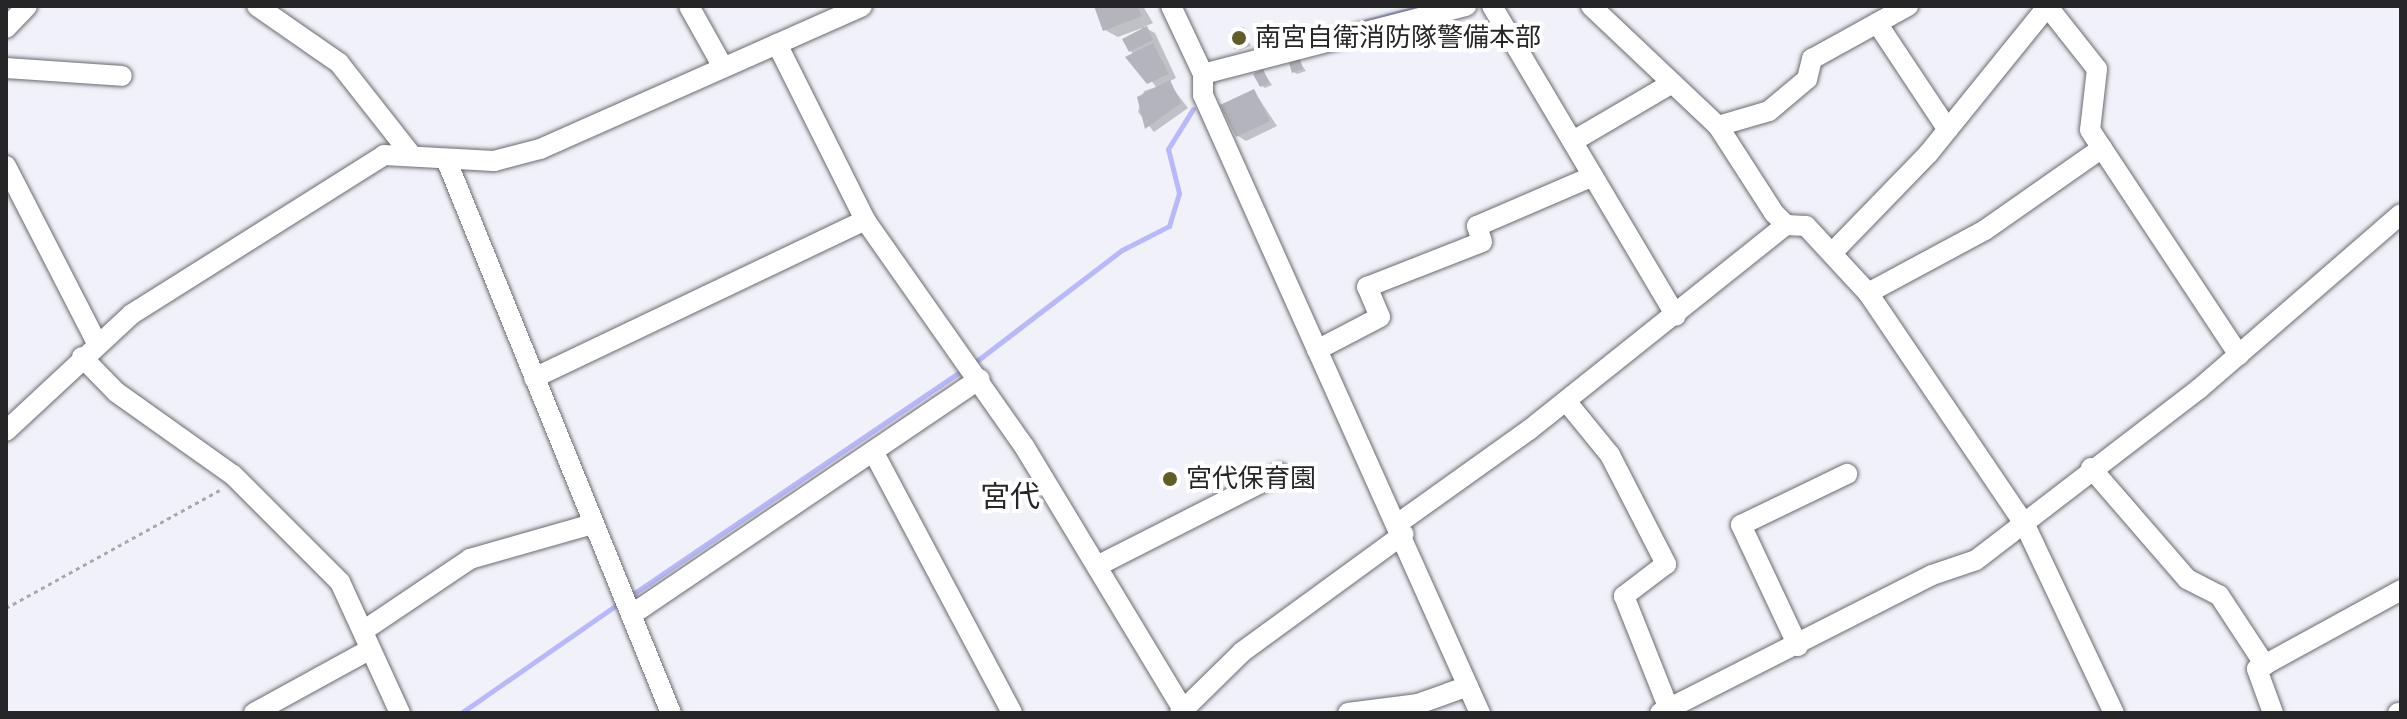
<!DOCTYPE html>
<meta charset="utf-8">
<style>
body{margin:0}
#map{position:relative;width:2407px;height:719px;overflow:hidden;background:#f1f1f9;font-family:"Space Grotesk","Noto Sans JP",sans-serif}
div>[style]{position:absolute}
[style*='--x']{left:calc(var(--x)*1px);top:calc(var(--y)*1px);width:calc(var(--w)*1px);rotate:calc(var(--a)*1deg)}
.shadow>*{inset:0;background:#0003}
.stream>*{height:5px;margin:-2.5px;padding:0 2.5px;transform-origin:2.5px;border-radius:2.5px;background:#b8b8fc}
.building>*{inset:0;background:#b4b4bc}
.path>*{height:3px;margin-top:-1.5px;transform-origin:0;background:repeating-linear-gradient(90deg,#a8a8ae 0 4px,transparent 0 8px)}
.roads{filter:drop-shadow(0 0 2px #6a6b71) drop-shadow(0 0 2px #6a6b71)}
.minor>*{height:20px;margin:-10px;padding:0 10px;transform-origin:10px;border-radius:10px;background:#fff}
.dots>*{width:22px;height:22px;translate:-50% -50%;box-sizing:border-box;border:4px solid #fff;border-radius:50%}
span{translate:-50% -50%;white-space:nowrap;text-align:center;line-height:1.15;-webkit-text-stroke:8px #fff;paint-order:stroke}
.poi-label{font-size:26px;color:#262629}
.left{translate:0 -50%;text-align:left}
.quarter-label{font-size:30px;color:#262629}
.frame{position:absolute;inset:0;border:8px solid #262629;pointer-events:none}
</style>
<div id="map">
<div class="shadow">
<i style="clip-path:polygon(1095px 6px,1143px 6px,1153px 23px,1144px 27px,1155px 33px,1176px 78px,1168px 82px,1188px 108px,1154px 132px,1138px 112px,1144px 91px,1156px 87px,1130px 50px,1142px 28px,1118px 37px,1105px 30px)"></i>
<i style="clip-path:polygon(1243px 29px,1251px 46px,1240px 50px,1236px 48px)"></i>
<i style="clip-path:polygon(1299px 61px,1306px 71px,1297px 74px,1294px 72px)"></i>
<i style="clip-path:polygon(1263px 71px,1272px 85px,1265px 88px,1262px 86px)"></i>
<i style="clip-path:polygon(1254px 91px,1277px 126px,1246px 141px,1238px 136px)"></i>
</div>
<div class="stream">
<i style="--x:1364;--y:22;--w:63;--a:-14.7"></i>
<i style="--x:974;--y:363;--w:186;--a:-37.4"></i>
<i style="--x:1122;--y:250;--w:53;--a:-27.1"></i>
<i style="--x:1169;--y:226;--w:34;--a:-73"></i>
<i style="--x:1179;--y:193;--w:45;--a:-104"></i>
<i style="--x:1168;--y:149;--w:47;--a:-58"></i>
<i style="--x:630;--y:596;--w:406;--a:-34.2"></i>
<i style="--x:461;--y:713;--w:195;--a:-34.8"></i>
</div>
<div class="building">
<i style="clip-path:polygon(1094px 6px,1137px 6px,1142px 16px,1103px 31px)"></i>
<i style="clip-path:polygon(1147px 26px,1153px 40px,1129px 52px,1122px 39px)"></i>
<i style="clip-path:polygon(1244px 27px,1249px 45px,1234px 49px,1229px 32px)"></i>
<i style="clip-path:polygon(1153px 43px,1169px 74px,1147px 84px,1125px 57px)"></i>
<i style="clip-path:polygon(1300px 59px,1303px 69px,1292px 73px,1289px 63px)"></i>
<i style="clip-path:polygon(1263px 69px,1269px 83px,1260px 87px,1253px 74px)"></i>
<i style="clip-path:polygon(1170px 80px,1181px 103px,1145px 129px,1137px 97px)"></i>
<i style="clip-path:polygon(1254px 89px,1270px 121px,1236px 137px,1220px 105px)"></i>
</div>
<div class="path">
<i style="--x:6;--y:608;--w:244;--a:-28.9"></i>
</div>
<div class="roads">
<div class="minor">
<i style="--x:257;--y:6;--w:100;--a:34.8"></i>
<i style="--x:339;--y:63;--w:113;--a:51.8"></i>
<i style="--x:689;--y:6;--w:70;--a:60.9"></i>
<i style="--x:1171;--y:6;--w:75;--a:64.8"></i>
<i style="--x:1203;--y:74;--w:21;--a:90"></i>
<i style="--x:1203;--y:95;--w:677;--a:65.86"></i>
<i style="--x:1492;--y:6;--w:360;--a:59.3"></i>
<i style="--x:1591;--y:6;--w:175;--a:43.4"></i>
<i style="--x:1718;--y:126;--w:103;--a:57.2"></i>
<i style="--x:1774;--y:213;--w:17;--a:45"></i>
<i style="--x:1786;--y:225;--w:20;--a:3"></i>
<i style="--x:1806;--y:226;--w:91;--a:47.2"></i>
<i style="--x:1868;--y:293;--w:280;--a:55.9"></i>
<i style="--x:2025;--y:525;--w:208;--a:64.7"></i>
<i style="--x:2048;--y:7;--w:79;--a:51.7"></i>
<i style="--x:2097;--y:69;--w:61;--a:96.5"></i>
<i style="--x:2090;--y:130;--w:270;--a:56.5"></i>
<i style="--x:1877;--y:23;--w:128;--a:56.4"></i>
<i style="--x:6;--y:28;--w:30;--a:-46"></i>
<i style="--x:777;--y:44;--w:197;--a:63.4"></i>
<i style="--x:6;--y:68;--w:116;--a:3.9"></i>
<i style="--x:1203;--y:74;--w:272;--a:-14.5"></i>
<i style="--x:1718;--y:126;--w:53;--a:-16.4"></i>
<i style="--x:1769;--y:111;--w:50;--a:-40.1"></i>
<i style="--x:1807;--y:79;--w:21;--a:-76"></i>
<i style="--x:1812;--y:59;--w:110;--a:-28.9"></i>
<i style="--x:1575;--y:140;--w:113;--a:-30.4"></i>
<i style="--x:446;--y:159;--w:598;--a:67.9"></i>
<i style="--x:6;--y:166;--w:199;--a:62.8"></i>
<i style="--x:1832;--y:253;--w:138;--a:-45.9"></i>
<i style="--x:1928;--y:154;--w:191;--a:-51"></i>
<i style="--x:1868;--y:293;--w:133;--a:-28.3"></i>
<i style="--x:1985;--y:230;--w:143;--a:-35"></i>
<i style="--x:1317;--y:350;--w:71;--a:-27.6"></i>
<i style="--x:1380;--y:317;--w:33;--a:-113"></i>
<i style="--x:1367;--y:287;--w:123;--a:-21.4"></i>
<i style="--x:1482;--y:242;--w:17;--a:-107"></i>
<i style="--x:1477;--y:226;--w:126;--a:-23.3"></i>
<i style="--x:82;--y:357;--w:49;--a:45.8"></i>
<i style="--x:116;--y:392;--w:143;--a:35.4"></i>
<i style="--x:233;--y:475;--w:151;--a:45"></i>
<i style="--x:340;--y:582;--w:144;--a:65.4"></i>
<i style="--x:534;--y:378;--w:367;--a:-25.5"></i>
<i style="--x:865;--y:220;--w:276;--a:54.9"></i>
<i style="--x:1024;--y:446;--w:306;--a:58.9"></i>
<i style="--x:1566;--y:401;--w:70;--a:50.8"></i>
<i style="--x:1610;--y:455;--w:123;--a:62.8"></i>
<i style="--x:1666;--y:564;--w:53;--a:142.7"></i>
<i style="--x:1624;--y:596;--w:122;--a:68.3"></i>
<i style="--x:6;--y:431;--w:172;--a:-42.9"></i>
<i style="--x:132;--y:314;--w:298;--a:-32.2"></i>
<i style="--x:384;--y:155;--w:110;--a:3.1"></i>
<i style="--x:494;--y:161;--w:48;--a:-14.6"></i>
<i style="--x:540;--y:149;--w:352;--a:-23.9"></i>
<i style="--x:874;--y:453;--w:294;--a:62"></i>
<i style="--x:2091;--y:468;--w:147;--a:49.1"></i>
<i style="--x:2187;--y:579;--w:36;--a:27"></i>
<i style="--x:2219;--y:595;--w:84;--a:56.7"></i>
<i style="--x:1400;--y:522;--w:158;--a:-35.5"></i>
<i style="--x:1529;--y:430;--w:329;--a:-38.6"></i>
<i style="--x:1099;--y:565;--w:203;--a:-26.9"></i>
<i style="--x:631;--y:615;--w:421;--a:-34.1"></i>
<i style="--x:363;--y:631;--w:129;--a:-33.9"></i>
<i style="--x:470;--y:559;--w:128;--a:-15.9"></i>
<i style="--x:1798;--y:646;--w:134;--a:-115.2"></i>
<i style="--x:1741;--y:525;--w:118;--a:-25.7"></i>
<i style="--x:254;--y:713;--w:131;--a:-28.7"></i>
<i style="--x:1180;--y:713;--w:87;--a:-44.5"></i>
<i style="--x:1242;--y:652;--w:200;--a:-36.1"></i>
<i style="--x:1348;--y:713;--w:71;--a:-7.3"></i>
<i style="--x:1418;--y:704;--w:53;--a:-19.8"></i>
<i style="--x:1660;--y:713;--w:305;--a:-26.9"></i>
<i style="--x:1932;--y:575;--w:46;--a:-18.8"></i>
<i style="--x:1976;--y:560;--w:281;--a:-37.5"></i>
<i style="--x:2199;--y:389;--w:267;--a:-40.9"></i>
<i style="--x:2273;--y:713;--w:47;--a:-110"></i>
<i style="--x:2257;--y:669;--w:164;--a:-28.7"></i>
<i style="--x:2398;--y:713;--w:3;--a:0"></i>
</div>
</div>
<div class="dots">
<i style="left:1239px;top:38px;background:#615d29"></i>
<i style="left:1170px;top:479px;background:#615d29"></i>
</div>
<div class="poi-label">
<span class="left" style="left:1255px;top:38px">南宮自衛消防隊警備本部</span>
<span class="left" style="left:1186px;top:479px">宮代保育園</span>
</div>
<div class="quarter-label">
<span style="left:1010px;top:497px">宮代</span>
</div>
<div class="frame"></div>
</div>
